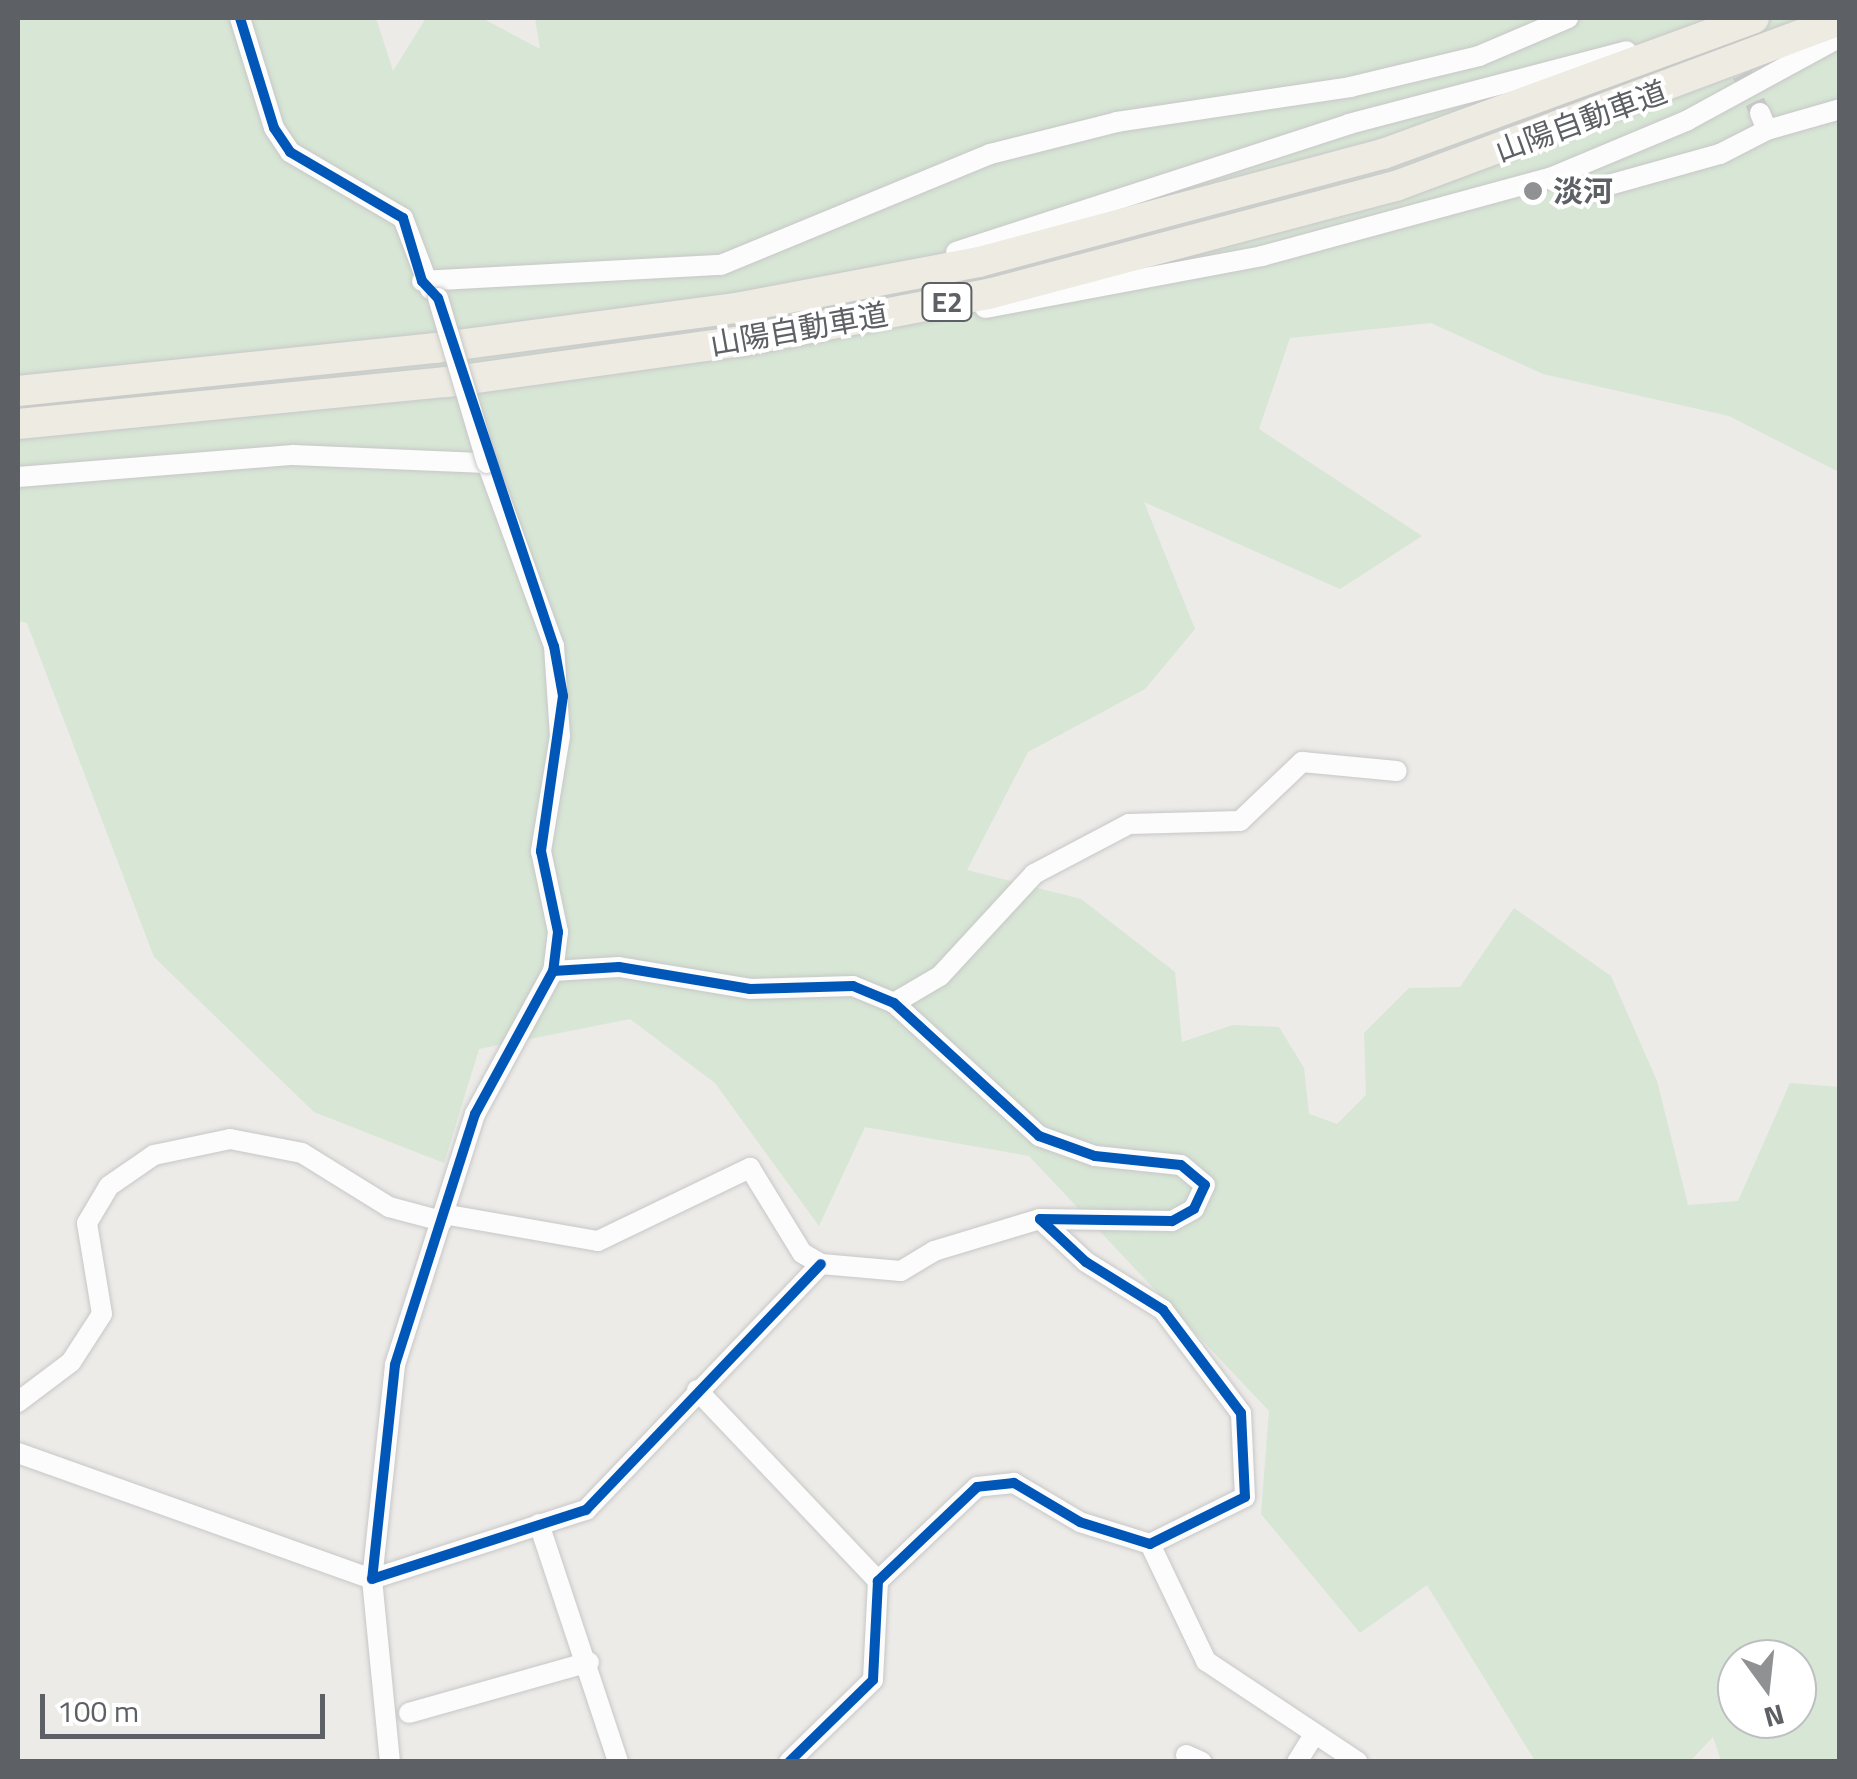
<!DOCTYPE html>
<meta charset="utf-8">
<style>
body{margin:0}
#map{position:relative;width:1857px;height:1779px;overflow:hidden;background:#ecebe8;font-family:"Titillium Web","Noto Sans JP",sans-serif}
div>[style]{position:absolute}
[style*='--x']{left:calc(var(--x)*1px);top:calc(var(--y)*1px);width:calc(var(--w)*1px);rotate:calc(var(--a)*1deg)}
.green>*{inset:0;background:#d7e6d5}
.minor-tunnel>*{height:20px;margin-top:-10px;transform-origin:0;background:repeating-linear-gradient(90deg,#c8c8c7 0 20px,transparent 0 30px)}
.roads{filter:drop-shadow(0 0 2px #c7c7c7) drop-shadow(0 0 2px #c7c7c7)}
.minor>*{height:20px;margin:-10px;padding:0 10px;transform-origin:10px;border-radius:10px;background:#fcfcfc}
.highway>*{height:30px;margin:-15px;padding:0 15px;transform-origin:15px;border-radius:15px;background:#eeebe3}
.bridges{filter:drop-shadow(0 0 2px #c7c7c7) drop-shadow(0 0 2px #c7c7c7)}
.minor-bridge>*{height:20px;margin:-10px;padding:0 10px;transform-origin:10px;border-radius:10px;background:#fcfcfc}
.cycleway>*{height:10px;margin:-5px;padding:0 5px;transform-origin:5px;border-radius:5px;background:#0057b8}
.dots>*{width:28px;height:28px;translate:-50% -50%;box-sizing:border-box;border:5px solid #fff;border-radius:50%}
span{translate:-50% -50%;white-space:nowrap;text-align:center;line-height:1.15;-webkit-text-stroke:8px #fff;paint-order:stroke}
.shield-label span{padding:2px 8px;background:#fff;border:2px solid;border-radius:8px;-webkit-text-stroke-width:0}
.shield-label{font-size:28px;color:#5d6064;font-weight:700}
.street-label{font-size:30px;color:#5d6064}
.poi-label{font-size:30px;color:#5d6064;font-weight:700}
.left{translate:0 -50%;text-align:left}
.frame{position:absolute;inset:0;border:20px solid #5d6064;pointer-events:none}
.north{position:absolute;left:1717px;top:1639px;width:100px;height:100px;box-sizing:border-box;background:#fff;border:2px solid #bebfc1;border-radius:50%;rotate:165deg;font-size:28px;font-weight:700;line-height:40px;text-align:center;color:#5d6064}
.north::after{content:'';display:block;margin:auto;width:35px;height:45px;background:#8f9192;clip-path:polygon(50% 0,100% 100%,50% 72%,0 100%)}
.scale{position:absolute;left:40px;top:1694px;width:285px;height:45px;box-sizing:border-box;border:5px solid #5d6064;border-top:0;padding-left:12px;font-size:30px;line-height:35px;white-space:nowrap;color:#5d6064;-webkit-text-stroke:8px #fff;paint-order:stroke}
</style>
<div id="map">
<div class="green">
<i style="clip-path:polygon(evenodd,18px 18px,376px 18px,393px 71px,426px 18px,482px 18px,540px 49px,535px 18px,1839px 18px,1839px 472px,1729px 416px,1543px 374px,1431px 323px,1290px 338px,1259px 429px,1422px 536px,1340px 589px,1144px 502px,1195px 629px,1145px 689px,1028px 752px,967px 870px,1081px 899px,1175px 972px,1182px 1042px,1233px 1025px,1279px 1027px,1304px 1068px,1309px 1114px,1337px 1124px,1366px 1095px,1364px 1033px,1409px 988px,1460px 987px,1514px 908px,1611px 976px,1657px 1081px,1688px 1205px,1738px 1201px,1790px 1083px,1839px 1087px,1839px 1761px,1721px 1761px,1713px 1737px,1690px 1761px,1535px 1761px,1427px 1585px,1360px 1633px,1261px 1514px,1269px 1411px,1029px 1156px,865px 1127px,819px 1226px,715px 1083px,630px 1019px,479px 1049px,444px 1163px,314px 1112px,154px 957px,27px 623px,18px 621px,18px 18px,1737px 1659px,1797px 1659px,1797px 1719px,1737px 1719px,1737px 1659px)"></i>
</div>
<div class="minor-tunnel">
<i style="--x:1717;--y:20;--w:102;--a:65.2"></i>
</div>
<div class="roads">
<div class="minor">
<i style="--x:240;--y:18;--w:115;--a:72.8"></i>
<i style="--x:274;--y:128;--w:29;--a:56"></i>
<i style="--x:290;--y:152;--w:131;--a:30.3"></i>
<i style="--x:403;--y:218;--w:76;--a:69.2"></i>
<i style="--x:1760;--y:113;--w:18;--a:68"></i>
<i style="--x:1767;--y:130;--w:76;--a:-16"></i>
<i style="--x:1591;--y:190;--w:134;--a:-15.6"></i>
<i style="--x:1720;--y:154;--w:53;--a:-27.1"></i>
<i style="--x:956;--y:252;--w:413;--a:-18"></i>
<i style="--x:1349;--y:124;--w:287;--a:-14.7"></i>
<i style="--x:422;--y:281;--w:299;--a:-3.1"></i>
<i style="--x:721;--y:265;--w:291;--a:-22.4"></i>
<i style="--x:990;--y:154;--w:131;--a:-14.1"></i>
<i style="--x:1117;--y:122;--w:236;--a:-8.5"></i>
<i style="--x:1350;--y:87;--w:133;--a:-13.5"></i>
<i style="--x:1479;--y:56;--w:97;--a:-23.1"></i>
<i style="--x:985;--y:308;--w:282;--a:-10.6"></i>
<i style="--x:1262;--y:256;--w:301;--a:-15.2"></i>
<i style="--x:1552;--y:177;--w:147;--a:-22.7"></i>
<i style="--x:1688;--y:120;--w:173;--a:-28.6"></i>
<i style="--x:18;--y:477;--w:276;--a:-4.6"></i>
<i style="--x:293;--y:455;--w:194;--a:2.4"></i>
<i style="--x:487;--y:463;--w:195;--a:69.9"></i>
<i style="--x:554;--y:646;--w:90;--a:86.2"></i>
<i style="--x:560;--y:736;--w:117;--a:99.4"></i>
<i style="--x:541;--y:851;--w:83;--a:78.1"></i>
<i style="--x:558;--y:932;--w:39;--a:97"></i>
<i style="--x:553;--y:971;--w:163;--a:118.6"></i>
<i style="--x:475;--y:1114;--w:263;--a:107.7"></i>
<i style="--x:395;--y:1365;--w:215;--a:96.1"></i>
<i style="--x:372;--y:1579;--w:225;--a:-17.9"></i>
<i style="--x:586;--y:1510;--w:340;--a:-46.3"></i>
<i style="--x:553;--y:971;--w:66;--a:-3.5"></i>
<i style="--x:619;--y:967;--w:133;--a:9.5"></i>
<i style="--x:750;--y:989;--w:103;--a:-1.7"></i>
<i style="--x:853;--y:986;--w:44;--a:22.5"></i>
<i style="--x:894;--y:1003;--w:197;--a:42.5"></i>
<i style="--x:1039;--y:1136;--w:59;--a:19.7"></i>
<i style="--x:1095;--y:1156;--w:86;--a:6"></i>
<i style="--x:1181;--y:1165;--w:31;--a:40"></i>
<i style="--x:1205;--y:1185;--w:26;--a:115"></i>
<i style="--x:1194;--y:1209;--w:25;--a:151"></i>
<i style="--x:1172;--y:1221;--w:132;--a:-179.1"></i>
<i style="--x:1040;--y:1219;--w:63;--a:43.1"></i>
<i style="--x:1086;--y:1262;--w:91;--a:31.9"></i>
<i style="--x:1163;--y:1310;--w:129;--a:52.9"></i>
<i style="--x:1241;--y:1413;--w:84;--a:87.3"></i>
<i style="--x:1245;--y:1497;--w:106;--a:153.7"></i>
<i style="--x:1150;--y:1544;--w:73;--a:-162.6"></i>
<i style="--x:1080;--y:1522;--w:77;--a:-149.4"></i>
<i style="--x:1014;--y:1483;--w:37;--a:174"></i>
<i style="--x:977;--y:1487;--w:137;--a:136.5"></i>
<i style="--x:878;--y:1581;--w:99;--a:92.9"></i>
<i style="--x:873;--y:1680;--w:117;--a:135.7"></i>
<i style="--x:894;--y:1003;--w:53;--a:-30.4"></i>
<i style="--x:940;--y:976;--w:139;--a:-47.3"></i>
<i style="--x:1034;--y:874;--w:107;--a:-27.8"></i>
<i style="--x:1129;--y:824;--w:111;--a:-1.5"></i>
<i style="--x:1240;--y:821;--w:86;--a:-43.6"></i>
<i style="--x:1302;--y:762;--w:95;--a:5.4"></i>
<i style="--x:443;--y:1214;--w:157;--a:9.9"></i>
<i style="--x:598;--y:1241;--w:169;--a:-25.7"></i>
<i style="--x:750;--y:1168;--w:100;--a:58.5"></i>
<i style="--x:802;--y:1253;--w:22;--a:30"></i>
<i style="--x:821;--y:1264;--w:80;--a:5"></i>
<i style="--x:901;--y:1271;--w:39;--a:-31"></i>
<i style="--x:934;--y:1251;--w:111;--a:-16.8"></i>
<i style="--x:697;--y:1390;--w:263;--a:46.5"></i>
<i style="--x:18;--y:1402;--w:66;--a:-37"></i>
<i style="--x:71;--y:1362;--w:57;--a:-57.1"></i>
<i style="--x:102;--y:1314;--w:92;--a:-99.4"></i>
<i style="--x:87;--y:1223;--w:43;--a:-59.3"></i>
<i style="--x:109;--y:1186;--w:55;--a:-34.6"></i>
<i style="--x:154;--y:1155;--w:78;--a:-11.9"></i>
<i style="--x:230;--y:1139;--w:73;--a:11"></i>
<i style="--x:302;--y:1153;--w:102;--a:31.8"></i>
<i style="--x:389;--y:1207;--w:55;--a:14.8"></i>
<i style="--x:18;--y:1453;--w:376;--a:19.6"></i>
<i style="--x:372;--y:1579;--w:184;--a:84.4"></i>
<i style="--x:539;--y:1524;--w:251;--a:71.6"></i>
<i style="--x:1150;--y:1544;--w:130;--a:64.4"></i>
<i style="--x:1206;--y:1661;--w:182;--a:33.6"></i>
<i style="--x:409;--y:1713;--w:187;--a:-15.8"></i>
<i style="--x:1186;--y:1755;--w:17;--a:24"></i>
<i style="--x:1297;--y:1762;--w:31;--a:-58"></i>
</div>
<div class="highway">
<i style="--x:18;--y:391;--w:420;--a:-5.9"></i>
<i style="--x:436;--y:348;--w:303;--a:-7.6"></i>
<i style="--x:736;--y:308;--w:247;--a:-10.7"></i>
<i style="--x:979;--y:262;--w:418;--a:-15"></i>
<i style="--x:1383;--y:154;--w:395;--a:-20.1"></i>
<i style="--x:18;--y:424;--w:431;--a:-5.6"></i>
<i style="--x:447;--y:382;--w:300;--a:-7.9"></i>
<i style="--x:744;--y:341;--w:249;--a:-10.9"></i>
<i style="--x:989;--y:294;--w:421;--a:-14.9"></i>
<i style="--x:1396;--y:186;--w:474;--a:-20.5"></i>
</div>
</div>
<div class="bridges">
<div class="minor-bridge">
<i style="--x:438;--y:298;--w:172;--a:73.5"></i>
</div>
</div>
<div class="cycleway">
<i style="--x:240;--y:18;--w:115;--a:72.8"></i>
<i style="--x:274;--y:128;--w:29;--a:56"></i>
<i style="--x:290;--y:152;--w:131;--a:30.3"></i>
<i style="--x:403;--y:218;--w:66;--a:73.2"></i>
<i style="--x:422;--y:281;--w:23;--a:47"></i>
<i style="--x:438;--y:298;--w:367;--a:71.6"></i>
<i style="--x:554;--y:646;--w:51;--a:79.8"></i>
<i style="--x:563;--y:696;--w:157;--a:98.1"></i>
<i style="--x:541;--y:851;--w:83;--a:78.1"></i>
<i style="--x:558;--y:932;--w:39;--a:97"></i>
<i style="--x:553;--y:971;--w:163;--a:118.6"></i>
<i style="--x:475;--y:1114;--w:263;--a:107.7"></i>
<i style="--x:395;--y:1365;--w:215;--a:96.1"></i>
<i style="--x:372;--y:1579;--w:225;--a:-17.9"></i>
<i style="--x:586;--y:1510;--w:340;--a:-46.3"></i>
<i style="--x:553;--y:971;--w:66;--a:-3.5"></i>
<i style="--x:619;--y:967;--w:133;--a:9.5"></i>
<i style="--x:750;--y:989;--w:103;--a:-1.7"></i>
<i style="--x:853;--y:986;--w:44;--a:22.5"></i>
<i style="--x:894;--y:1003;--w:197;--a:42.5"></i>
<i style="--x:1039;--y:1136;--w:59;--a:19.7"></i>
<i style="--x:1095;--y:1156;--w:86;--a:6"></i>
<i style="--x:1181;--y:1165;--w:31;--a:40"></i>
<i style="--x:1205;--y:1185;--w:26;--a:115"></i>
<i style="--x:1194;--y:1209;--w:25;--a:151"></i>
<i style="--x:1172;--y:1221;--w:132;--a:-179.1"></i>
<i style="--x:1040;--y:1219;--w:63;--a:43.1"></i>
<i style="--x:1086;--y:1262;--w:91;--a:31.9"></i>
<i style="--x:1163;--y:1310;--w:129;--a:52.9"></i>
<i style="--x:1241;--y:1413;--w:84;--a:87.3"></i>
<i style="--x:1245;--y:1497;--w:106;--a:153.7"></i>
<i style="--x:1150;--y:1544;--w:73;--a:-162.6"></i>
<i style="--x:1080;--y:1522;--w:77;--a:-149.4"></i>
<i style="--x:1014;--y:1483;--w:37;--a:174"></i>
<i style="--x:977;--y:1487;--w:137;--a:136.5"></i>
<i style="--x:878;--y:1581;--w:99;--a:92.9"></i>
<i style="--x:873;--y:1680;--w:117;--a:135.7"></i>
</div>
<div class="dots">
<i style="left:1533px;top:191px;background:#8f9192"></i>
</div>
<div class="shield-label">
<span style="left:947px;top:302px">E2</span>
</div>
<div class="street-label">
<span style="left:1581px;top:121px;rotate:-20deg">山陽自動車道</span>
<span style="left:799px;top:329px;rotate:-10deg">山陽自動車道</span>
</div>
<div class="poi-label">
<span class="left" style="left:1553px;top:191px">淡河</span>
</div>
<div class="frame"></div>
<div class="north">N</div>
<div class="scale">100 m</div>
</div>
